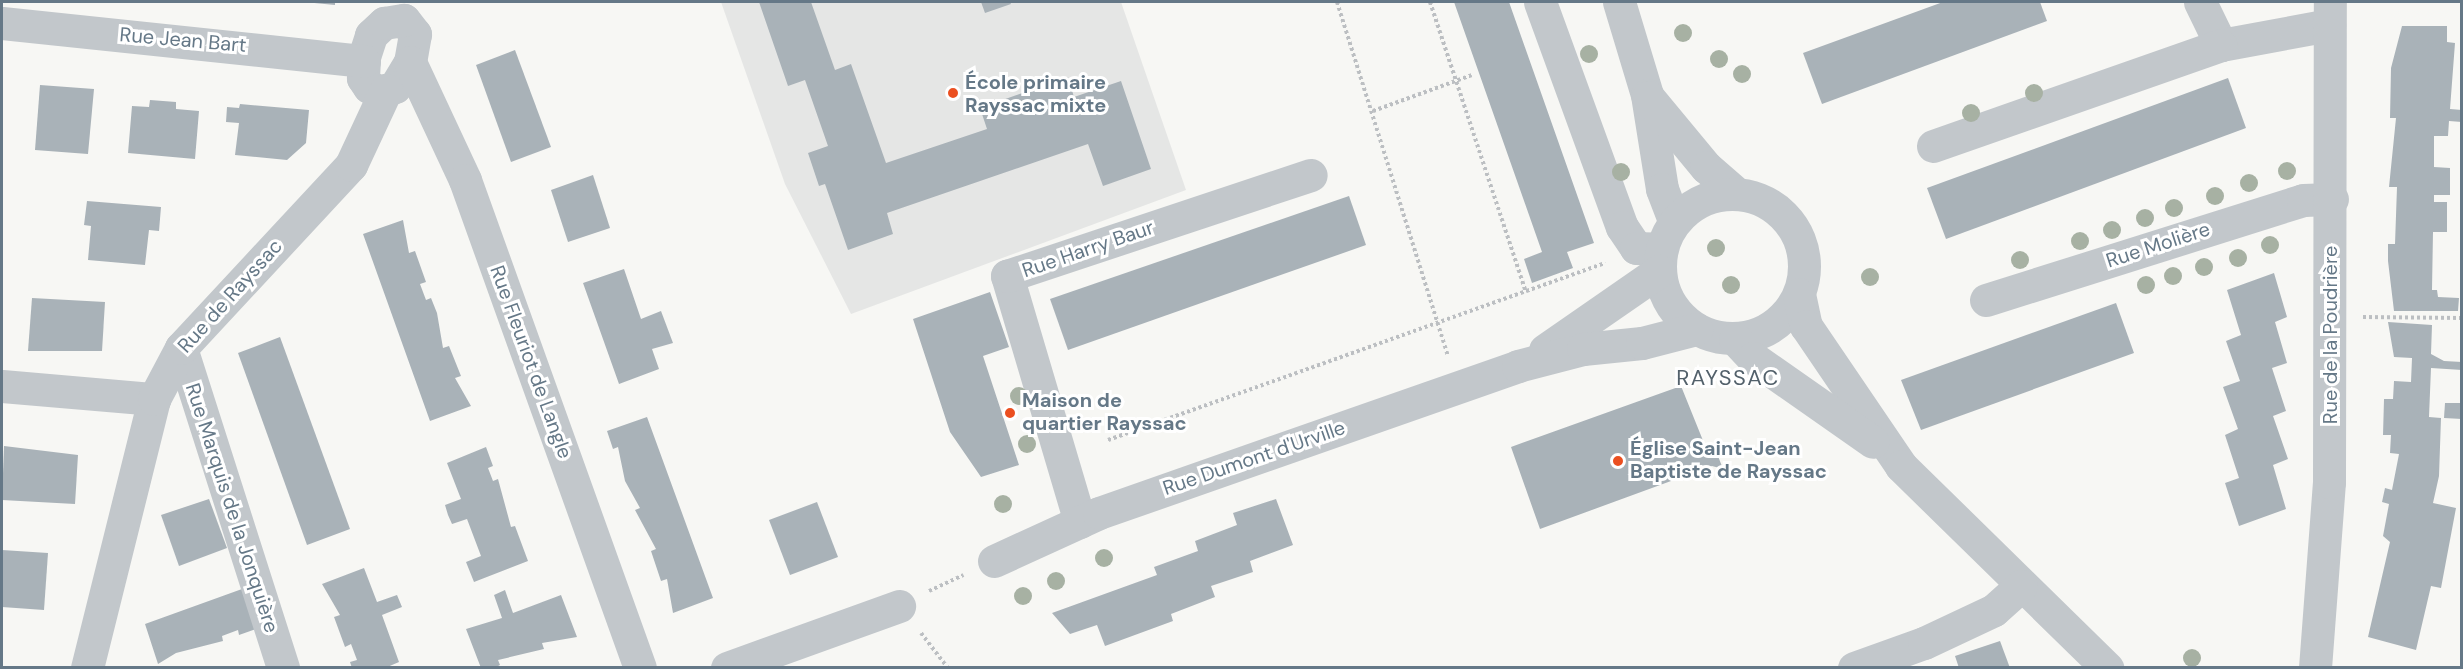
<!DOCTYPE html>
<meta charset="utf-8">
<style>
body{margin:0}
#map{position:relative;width:2463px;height:669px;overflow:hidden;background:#f7f7f4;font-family:"DM Sans",sans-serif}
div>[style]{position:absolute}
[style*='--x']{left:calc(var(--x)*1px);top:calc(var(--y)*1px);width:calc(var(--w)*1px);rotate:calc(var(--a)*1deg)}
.built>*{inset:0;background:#e5e6e5}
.building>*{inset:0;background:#a9b2b8}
.path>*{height:4px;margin-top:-2px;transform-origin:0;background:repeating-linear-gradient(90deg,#bcbfc2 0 3px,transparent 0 6px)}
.minor>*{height:33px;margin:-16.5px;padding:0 16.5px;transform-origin:16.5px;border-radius:16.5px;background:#c2c7cb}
.minor>.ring{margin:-16.5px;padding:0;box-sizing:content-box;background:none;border:33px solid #c2c7cb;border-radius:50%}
.trees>*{width:18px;height:18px;margin:-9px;border-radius:50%;background:#a7b1a3}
.dots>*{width:16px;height:16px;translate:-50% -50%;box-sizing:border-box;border:3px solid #fff;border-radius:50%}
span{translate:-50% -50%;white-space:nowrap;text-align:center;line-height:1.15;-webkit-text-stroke:6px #fff;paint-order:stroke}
.street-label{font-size:20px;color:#657887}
.poi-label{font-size:20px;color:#657887;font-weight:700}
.left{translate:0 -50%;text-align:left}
.quarter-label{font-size:22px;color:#53616b;letter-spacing:1.5px}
.frame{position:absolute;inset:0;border:3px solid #657887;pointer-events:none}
</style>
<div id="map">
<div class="built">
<i style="clip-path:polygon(721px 2px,1121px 2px,1186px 190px,851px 314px,785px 184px)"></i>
</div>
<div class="building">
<i style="clip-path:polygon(304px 2px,335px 2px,335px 5px)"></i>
<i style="clip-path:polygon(759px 2px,811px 2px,835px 70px,851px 64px,886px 163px,987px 129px,980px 108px,1068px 77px,1074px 97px,1121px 81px,1151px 169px,1103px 186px,1088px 144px,887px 213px,893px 234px,848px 250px,825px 184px,819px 186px,808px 153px,828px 146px,805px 80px,788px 86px)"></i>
<i style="clip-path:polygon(981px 2px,1010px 2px,1011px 4px,985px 13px)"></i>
<i style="clip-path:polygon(1454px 2px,1509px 2px,1594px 243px,1567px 252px,1573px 268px,1532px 283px,1524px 259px,1542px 252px)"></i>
<i style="clip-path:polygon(1943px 2px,2040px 2px,2047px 21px,1822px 104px,1803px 53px)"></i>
<i style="clip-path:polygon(2402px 26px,2447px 26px,2447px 42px,2455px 43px,2450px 109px,2462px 110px,2462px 122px,2449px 121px,2448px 136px,2434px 136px,2434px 167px,2450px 168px,2450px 195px,2434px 195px,2434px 202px,2447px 202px,2447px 232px,2433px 232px,2432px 290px,2437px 290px,2438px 297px,2459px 298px,2458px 311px,2394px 311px,2388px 261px,2388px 244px,2395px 244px,2397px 187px,2389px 187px,2396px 118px,2390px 118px,2391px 68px)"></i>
<i style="clip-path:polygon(515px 50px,551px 147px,511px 162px,476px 65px)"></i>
<i style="clip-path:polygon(2228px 78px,2246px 128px,1946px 239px,1927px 188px)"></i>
<i style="clip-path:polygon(40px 85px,94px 89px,88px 154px,35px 150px)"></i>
<i style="clip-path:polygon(150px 100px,176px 102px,176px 109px,199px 111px,195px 159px,128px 153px,132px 106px,149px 107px)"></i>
<i style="clip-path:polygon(240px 104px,309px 110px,306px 143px,287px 160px,235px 155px,239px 123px,226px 122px,227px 107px,239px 108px)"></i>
<i style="clip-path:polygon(593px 175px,610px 228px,568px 242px,551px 190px)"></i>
<i style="clip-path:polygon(1349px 196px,1366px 245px,1068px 350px,1050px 299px)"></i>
<i style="clip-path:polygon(87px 201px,161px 207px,159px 231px,149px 230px,145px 265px,88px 260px,91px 226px,84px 225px)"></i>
<i style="clip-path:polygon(403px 220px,409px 253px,415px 251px,426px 282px,420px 284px,426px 300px,431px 298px,437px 313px,443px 348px,449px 346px,461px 376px,455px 378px,471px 406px,430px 421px,363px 234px)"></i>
<i style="clip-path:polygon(624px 269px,641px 319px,661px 311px,673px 343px,652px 349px,659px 369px,619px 384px,583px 283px)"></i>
<i style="clip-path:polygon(2274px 273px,2287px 317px,2275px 322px,2287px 363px,2272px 368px,2286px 411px,2273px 416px,2288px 459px,2273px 465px,2286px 509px,2239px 526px,2225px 483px,2239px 478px,2225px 435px,2238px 429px,2223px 387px,2240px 381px,2226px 341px,2241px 335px,2227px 290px)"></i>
<i style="clip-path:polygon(990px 292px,1009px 347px,983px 356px,1019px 465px,981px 477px,950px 432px,913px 319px)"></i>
<i style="clip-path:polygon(32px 298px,105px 302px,102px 351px,28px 351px)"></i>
<i style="clip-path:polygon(2116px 303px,2134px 353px,1921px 430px,1901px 380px)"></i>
<i style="clip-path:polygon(2388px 322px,2432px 325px,2431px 354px,2444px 361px,2462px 362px,2462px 370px,2431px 368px,2429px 417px,2441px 418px,2439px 476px,2433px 503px,2456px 508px,2441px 588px,2431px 586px,2416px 650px,2368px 637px,2390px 542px,2383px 536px,2389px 504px,2382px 502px,2385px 488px,2392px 490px,2399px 454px,2390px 453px,2391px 435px,2383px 435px,2384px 399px,2393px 399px,2394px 381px,2411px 382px,2412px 358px,2394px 357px)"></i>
<i style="clip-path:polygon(280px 337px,350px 529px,307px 545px,238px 353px)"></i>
<i style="clip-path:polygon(1681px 386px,1706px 448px,1718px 456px,1723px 469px,1712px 466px,1540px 529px,1511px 447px)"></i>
<i style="clip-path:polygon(2445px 403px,2462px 403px,2462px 419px,2444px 418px)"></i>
<i style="clip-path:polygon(647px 417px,713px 598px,673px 613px,667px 579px,661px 581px,651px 551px,656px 549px,635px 510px,640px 508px,625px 481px,618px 447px,613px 449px,607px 431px)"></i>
<i style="clip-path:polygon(4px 446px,78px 455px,75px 504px,2px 500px)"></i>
<i style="clip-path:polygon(486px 447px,493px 466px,488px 468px,493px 481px,498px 479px,511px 527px,515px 526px,528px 561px,474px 582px,466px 562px,481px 556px,467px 519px,452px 524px,448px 515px,445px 505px,461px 499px,447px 463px)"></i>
<i style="clip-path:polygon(209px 499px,227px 548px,179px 566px,161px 515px)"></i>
<i style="clip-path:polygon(1276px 499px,1293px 545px,1250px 561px,1253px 572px,1211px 586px,1215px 597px,1171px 614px,1173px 621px,1105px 646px,1097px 625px,1070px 634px,1052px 613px,1157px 575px,1154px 567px,1198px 551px,1195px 541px,1237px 525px,1233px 513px)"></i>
<i style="clip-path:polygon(817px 502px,838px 557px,790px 575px,769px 520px)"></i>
<i style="clip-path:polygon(2px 550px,48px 553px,44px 610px,2px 607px)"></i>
<i style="clip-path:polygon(364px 568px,377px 602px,397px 595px,402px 607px,382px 615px,399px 662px,385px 668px,352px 668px,350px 662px,357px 660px,351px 644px,345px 647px,334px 617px,340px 615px,322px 584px)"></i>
<i style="clip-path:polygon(242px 589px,256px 629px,239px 635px,238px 630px,222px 636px,223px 641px,176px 653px,158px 664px,145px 624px)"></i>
<i style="clip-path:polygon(505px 590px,513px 613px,561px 595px,577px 637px,542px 643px,544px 649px,498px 660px,500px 665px,494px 668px,481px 668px,466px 629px,502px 618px,494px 595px)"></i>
<i style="clip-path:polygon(2000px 641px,2010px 668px,1959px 668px,1955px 656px)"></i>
</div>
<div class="path">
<i style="--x:1337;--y:2;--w:371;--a:72.6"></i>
<i style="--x:1430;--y:2;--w:306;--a:71.7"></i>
<i style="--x:1373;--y:111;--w:105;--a:-20"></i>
<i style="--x:2363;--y:317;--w:99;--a:0.6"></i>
<i style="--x:1108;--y:440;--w:528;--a:-19.6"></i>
<i style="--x:929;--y:591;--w:38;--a:-25"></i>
<i style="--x:921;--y:633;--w:44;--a:52.4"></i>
</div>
<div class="minor">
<i style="--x:1540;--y:2;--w:239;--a:70"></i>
<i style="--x:1622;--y:227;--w:25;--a:56"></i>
<i style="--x:1636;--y:248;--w:24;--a:2"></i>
<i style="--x:1619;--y:2;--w:97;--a:73.2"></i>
<i style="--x:1647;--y:95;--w:95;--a:80.9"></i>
<i style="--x:1662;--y:189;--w:34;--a:69"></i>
<i style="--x:2200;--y:2;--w:48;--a:64"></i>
<i style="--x:2221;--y:45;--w:110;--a:-10.5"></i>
<i style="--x:404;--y:20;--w:18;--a:52"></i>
<i style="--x:415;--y:34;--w:28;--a:100"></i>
<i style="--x:410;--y:62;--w:29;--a:121"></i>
<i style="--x:395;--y:87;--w:15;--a:160"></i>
<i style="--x:381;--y:92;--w:13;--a:-157"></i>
<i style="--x:369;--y:87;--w:11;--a:-124"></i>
<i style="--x:363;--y:78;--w:21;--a:-87"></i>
<i style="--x:364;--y:57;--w:23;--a:-72"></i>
<i style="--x:371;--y:35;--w:18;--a:-43"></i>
<i style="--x:384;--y:23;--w:20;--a:-9"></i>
<i style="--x:2;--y:23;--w:364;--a:6"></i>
<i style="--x:410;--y:62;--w:130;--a:65"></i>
<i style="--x:465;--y:180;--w:518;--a:70.27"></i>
<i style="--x:1648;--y:97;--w:91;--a:50.4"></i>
<i style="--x:1706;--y:167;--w:40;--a:41"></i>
<i style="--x:1933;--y:146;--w:305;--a:-19.3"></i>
<i class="ring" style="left:1660px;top:194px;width:111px;height:111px"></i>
<i style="--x:1799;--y:294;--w:33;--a:78"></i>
<i style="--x:1806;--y:326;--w:169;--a:55.8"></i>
<i style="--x:1901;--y:466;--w:289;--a:44.4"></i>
<i style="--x:1986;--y:300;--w:332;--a:-17.5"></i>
<i style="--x:2303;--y:200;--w:29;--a:-2"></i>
<i style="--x:1735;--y:339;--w:26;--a:47"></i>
<i style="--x:1753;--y:358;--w:146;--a:35"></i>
<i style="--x:181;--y:348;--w:336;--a:72.3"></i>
<i style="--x:1545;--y:350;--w:139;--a:-34.7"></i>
<i style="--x:2;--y:386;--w:153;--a:4.9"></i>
<i style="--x:1080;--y:522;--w:257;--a:-106.5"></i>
<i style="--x:1007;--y:276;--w:320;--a:-18.4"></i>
<i style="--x:994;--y:561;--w:115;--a:-24.6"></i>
<i style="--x:1099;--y:513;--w:444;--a:-19.3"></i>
<i style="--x:1518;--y:366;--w:67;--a:-14.7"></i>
<i style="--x:1583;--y:349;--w:59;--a:-5.8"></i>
<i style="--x:1642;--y:343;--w:56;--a:-14.5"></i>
<i style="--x:87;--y:668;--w:277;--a:-76"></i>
<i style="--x:154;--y:399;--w:58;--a:-62.1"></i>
<i style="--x:181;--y:348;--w:250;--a:-47.1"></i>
<i style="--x:351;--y:165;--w:83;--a:-65"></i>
<i style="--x:727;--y:668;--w:183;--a:-19.8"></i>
<i style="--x:1854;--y:668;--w:74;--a:-19.7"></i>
<i style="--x:1924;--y:643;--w:77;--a:-25.2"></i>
<i style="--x:1994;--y:610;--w:36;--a:-42"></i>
<i style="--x:2315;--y:668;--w:187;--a:-85.7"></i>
<i style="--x:2329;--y:482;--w:480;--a:-89.9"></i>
</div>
<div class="trees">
<i style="left:1683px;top:33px"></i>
<i style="left:1589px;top:54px"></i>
<i style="left:1719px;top:59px"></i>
<i style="left:1742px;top:74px"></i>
<i style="left:2034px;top:93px"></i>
<i style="left:1971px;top:113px"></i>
<i style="left:2287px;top:171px"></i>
<i style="left:1621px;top:172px"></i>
<i style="left:2249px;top:183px"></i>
<i style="left:2215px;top:196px"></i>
<i style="left:2174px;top:208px"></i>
<i style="left:2145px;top:218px"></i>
<i style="left:2112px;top:230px"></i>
<i style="left:2080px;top:241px"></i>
<i style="left:2270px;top:245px"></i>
<i style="left:1716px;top:248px"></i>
<i style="left:2238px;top:258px"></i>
<i style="left:2020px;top:260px"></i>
<i style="left:2204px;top:267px"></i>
<i style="left:2173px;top:276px"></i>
<i style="left:1870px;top:277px"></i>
<i style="left:1731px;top:285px"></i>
<i style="left:2146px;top:285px"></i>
<i style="left:1019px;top:396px"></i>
<i style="left:1027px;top:444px"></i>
<i style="left:1003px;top:504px"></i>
<i style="left:1104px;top:558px"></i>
<i style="left:1056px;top:581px"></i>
<i style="left:1023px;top:596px"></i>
<i style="left:2192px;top:658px"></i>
</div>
<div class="dots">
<i style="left:953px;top:93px;background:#eb4f20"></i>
<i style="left:1010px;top:413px;background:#eb4f20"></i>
<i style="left:1618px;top:461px;background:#eb4f20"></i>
</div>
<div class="street-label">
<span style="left:183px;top:40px;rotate:5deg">Rue Jean Bart</span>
<span style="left:2158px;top:245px;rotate:-18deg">Rue Molière</span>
<span style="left:1088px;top:249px;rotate:-19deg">Rue Harry Baur</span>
<span style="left:230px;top:296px;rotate:-48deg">Rue de Rayssac</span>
<span style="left:2330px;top:335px;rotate:-90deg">Rue de la Poudrière</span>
<span style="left:531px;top:362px;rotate:70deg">Rue Fleuriot de Langle</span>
<span style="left:1254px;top:458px;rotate:-19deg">Rue Dumont d'Urville</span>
<span style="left:232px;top:508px;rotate:72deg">Rue Marquis de la Jonquière</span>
</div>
<div class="poi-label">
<span class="left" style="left:965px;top:94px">École primaire<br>Rayssac mixte</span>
<span class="left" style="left:1022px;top:412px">Maison de<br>quartier Rayssac</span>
<span class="left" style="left:1630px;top:460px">Église Saint-Jean<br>Baptiste de Rayssac</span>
</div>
<div class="quarter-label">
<span style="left:1728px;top:378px">RAYSSAC</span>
</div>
<div class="frame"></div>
</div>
